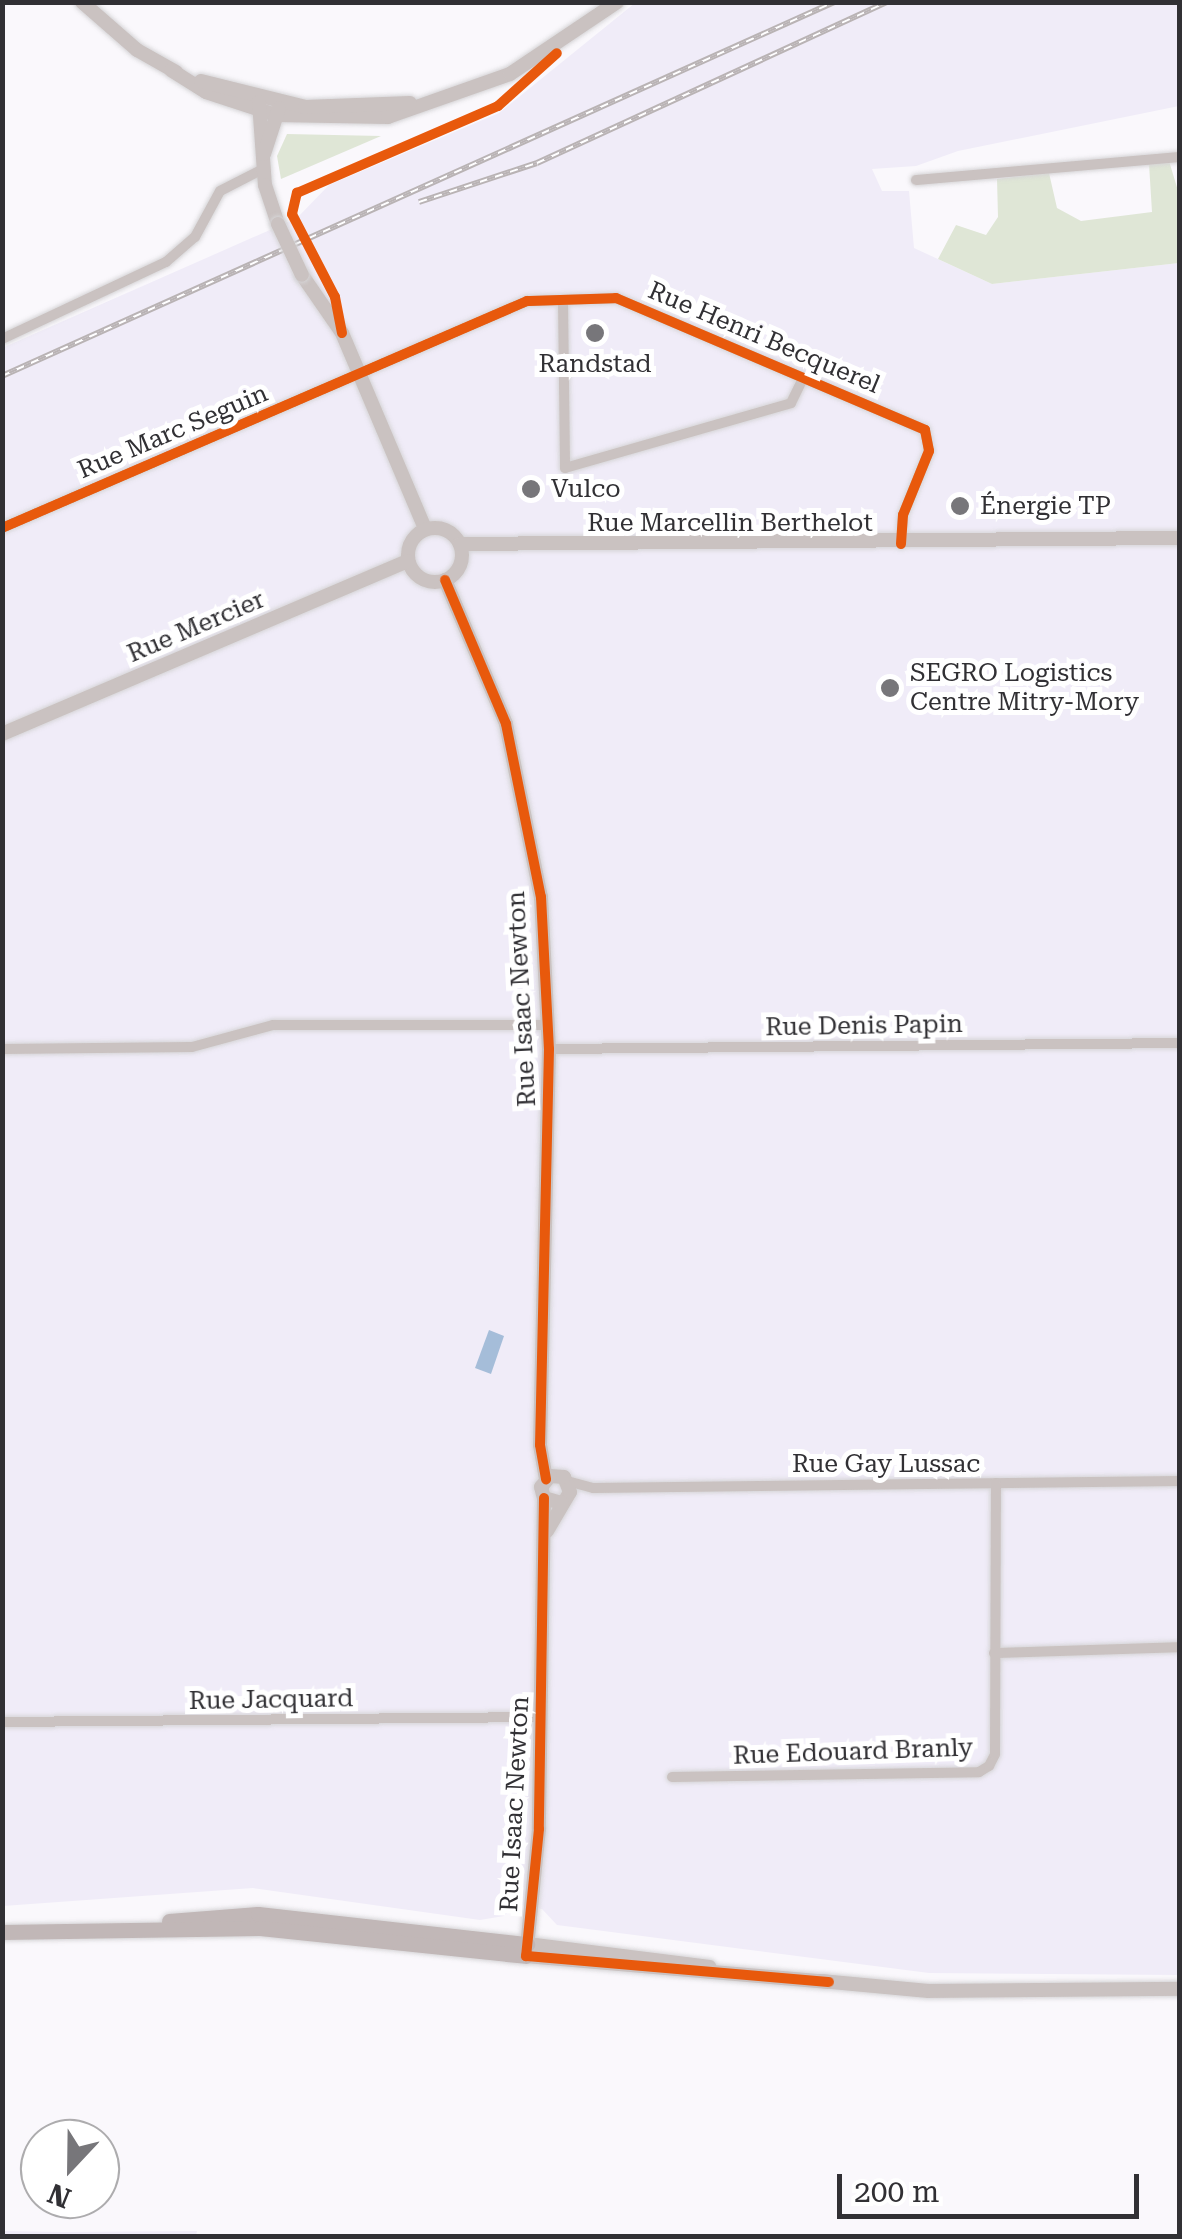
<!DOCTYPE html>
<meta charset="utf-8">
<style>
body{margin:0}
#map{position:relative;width:1182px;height:2239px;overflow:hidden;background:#faf8fc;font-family:"Roboto Serif",serif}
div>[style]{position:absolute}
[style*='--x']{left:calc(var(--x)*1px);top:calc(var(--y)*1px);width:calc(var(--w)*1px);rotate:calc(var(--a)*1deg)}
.built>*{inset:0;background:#f0ecf8}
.green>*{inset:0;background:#dfe6d6}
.water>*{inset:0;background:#a5bdd9}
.roads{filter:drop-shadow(0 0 2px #d6d5d7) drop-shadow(0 0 2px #d6d5d7)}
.minor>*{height:10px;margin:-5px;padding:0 5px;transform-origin:5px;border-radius:5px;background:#cac2c1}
.tertiary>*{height:14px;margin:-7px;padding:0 7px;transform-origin:7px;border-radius:7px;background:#cac2c1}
.tertiary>.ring{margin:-7px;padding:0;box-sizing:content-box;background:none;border:14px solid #cac2c1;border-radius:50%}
.secondary>*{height:15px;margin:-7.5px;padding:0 7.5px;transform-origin:7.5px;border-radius:7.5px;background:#c1b7b7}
.rail>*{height:6px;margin-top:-3px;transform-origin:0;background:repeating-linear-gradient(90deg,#fff 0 8px,#b9b3b4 0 16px);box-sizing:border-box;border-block:2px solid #b9b3b4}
.bridges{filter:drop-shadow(0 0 2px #d6d5d7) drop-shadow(0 0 2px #d6d5d7)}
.tertiary-bridge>*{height:14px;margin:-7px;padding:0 7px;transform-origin:7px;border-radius:7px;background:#cac2c1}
.cycleway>*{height:10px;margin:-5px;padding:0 5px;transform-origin:5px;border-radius:5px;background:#e8590c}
.dots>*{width:28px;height:28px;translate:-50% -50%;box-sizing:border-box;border:5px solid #fff;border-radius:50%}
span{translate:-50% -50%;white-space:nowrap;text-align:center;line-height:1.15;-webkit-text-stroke:10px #fff;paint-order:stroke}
.street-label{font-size:25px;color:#313034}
.poi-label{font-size:25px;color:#313034}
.left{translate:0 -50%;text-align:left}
.frame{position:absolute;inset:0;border:5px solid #313034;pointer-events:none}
.north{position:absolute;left:20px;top:2119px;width:100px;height:100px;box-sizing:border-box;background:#fff;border:2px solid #adacae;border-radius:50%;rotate:202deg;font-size:28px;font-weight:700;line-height:40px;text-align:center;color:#313034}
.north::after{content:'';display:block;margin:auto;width:35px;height:45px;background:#77767a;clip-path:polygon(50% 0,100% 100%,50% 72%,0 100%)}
.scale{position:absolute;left:837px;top:2174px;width:302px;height:45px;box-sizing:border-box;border:5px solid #313034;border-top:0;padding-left:12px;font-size:30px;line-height:35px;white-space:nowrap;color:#313034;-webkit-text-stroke:8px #fff;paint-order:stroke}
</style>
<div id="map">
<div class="built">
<i style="clip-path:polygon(635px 3px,1179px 3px,1179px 106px,958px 151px,916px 166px,872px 169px,882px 191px,909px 191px,914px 248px,992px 284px,1179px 263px,1179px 1975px,929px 1973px,557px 1925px,542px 1909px,516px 1904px,504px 1916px,480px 1920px,253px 1888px,3px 1906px,2px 348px,297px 218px,329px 185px,499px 113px)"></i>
<i style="clip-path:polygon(3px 2231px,63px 2232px,197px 2231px,196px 2236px,3px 2236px)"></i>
</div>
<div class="green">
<i style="clip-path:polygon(287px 134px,381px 136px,281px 179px,277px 156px)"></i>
<i style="clip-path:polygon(1169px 161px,1179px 194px,1179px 263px,992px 284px,938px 259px,956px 225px,986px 235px,998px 217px,997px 179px,1049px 173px,1057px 208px,1081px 221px,1152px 212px,1149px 164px)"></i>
</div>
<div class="water">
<i style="clip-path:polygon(489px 1330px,504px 1336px,491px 1374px,475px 1368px)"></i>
</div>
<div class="roads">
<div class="minor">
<i style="--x:916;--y:180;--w:265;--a:-5"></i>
<i style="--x:563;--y:300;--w:168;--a:89.3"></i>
<i style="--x:565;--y:468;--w:235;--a:-16"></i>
<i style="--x:791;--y:403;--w:28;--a:-64"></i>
<i style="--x:2;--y:339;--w:181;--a:-25.2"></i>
<i style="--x:166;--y:262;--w:38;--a:-41"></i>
<i style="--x:195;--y:237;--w:52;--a:-61.5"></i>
<i style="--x:220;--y:191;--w:48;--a:-27.1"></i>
<i style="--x:2;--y:528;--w:572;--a:-23.38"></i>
<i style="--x:527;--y:301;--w:89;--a:-1.9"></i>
<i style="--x:616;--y:298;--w:336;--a:23.1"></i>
<i style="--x:925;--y:430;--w:21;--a:79"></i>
<i style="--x:929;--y:451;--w:69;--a:112.1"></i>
<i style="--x:903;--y:515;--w:29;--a:94"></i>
<i style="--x:2;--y:1049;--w:190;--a:-0.6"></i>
<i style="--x:192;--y:1047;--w:84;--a:-15.2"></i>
<i style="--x:273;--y:1025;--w:275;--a:0"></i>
<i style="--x:549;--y:1049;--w:631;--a:-0.54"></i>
<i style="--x:567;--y:1481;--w:27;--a:15"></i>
<i style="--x:593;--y:1488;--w:587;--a:-0.68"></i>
<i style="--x:994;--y:1653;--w:186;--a:-1.8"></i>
<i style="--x:2;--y:1722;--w:538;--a:-0.53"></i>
<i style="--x:672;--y:1777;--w:307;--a:-0.9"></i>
<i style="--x:979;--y:1772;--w:12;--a:-31"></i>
<i style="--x:989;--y:1766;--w:13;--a:-63"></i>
<i style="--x:995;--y:1754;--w:271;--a:-89.8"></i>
</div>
<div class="tertiary">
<i style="--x:82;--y:2;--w:73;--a:41.1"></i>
<i style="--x:137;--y:50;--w:45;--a:29.4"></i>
<i style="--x:171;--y:70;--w:41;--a:32.2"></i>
<i style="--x:206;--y:92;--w:74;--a:18.2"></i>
<i style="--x:276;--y:115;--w:112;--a:1"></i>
<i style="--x:388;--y:117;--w:129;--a:-19.4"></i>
<i style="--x:510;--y:74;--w:129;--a:-33.9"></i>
<i style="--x:201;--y:81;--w:107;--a:14"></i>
<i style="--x:305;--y:107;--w:105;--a:-2.2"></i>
<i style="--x:259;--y:102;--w:83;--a:85.9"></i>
<i style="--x:265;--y:185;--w:41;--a:71.6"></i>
<i style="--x:264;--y:154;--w:48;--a:-71.9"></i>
<i style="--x:302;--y:275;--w:70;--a:55.4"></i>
<i style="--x:342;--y:333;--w:213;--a:67"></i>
<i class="ring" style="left:408px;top:528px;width:40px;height:40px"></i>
<i style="--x:460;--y:544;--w:720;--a:-0.48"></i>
<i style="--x:445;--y:580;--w:156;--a:67"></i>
<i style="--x:506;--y:724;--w:177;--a:78.6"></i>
<i style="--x:541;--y:897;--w:152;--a:87"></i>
<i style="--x:549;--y:1049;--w:396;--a:91.3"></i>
<i style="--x:540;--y:1445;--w:35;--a:80"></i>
<i style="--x:2;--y:734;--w:441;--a:-23.1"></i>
<i style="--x:544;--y:1498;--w:331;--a:90.9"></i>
<i style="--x:539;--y:1829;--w:128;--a:95.8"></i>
<i style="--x:526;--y:1956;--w:304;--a:4.9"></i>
<i style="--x:547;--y:1531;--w:45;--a:-59.5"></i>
<i style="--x:570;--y:1492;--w:16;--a:-112"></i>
<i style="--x:564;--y:1477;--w:14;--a:-176"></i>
<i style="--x:550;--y:1476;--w:14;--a:129"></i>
<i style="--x:541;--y:1487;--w:11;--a:75"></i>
<i style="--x:544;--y:1498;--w:18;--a:16"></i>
<i style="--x:527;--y:1944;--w:184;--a:7.2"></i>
<i style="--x:821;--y:1981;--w:108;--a:5.3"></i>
<i style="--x:929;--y:1991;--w:251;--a:-0.5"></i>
</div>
<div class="secondary">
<i style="--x:169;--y:1921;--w:89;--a:-4.5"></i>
<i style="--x:258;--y:1914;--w:271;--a:6.4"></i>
<i style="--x:2;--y:1932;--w:258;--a:-0.9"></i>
<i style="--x:260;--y:1928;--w:267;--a:6"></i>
</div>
</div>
<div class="rail">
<i style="--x:419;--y:202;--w:124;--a:-18.3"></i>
<i style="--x:537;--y:163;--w:385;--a:-24.7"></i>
<i style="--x:2;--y:376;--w:912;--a:-24.2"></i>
</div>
<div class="bridges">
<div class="tertiary-bridge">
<i style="--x:278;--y:224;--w:56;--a:64.8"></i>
</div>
</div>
<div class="cycleway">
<i style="--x:342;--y:333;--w:37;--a:-101"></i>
<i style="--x:335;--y:297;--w:93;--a:-117.4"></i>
<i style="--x:292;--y:214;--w:22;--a:-77"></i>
<i style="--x:297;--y:193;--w:219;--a:-23.4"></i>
<i style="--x:498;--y:106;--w:79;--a:-41.9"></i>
<i style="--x:2;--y:528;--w:572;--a:-23.38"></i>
<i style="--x:527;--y:301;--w:89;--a:-1.9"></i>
<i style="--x:616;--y:298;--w:336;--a:23.1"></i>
<i style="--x:925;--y:430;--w:21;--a:79"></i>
<i style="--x:929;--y:451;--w:69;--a:112.1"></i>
<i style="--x:903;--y:515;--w:29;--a:94"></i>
<i style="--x:445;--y:580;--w:156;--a:67"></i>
<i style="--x:506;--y:724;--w:177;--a:78.6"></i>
<i style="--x:541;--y:897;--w:152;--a:87"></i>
<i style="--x:549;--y:1049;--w:396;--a:91.3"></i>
<i style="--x:540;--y:1445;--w:35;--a:80"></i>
<i style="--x:544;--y:1498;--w:331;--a:90.9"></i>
<i style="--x:539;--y:1829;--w:128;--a:95.8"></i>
<i style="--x:526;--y:1956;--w:304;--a:4.9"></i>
</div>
<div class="dots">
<i style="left:595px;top:333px;background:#77767a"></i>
<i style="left:531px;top:489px;background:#77767a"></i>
<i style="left:960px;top:506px;background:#77767a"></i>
<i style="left:890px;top:688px;background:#77767a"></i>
</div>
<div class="street-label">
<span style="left:764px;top:338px;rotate:23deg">Rue Henri Becquerel</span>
<span style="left:173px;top:432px;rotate:-23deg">Rue Marc Seguin</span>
<span style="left:730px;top:523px">Rue Marcellin Berthelot</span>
<span style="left:196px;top:627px;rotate:-23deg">Rue Mercier</span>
<span style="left:522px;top:999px;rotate:-93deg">Rue Isaac Newton</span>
<span style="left:864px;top:1026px;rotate:-1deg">Rue Denis Papin</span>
<span style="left:886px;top:1464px">Rue Gay Lussac</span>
<span style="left:271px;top:1700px;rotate:-1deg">Rue Jacquard</span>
<span style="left:853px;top:1752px;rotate:-2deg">Rue Edouard Branly</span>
<span style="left:515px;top:1804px;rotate:-87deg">Rue Isaac Newton</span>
</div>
<div class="poi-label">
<span style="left:595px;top:364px">Randstad</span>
<span class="left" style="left:551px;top:489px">Vulco</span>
<span class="left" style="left:980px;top:506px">Énergie TP</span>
<span class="left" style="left:910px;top:688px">SEGRO Logistics<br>Centre Mitry-Mory</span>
</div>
<div class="frame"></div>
<div class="north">N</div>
<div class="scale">200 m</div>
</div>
